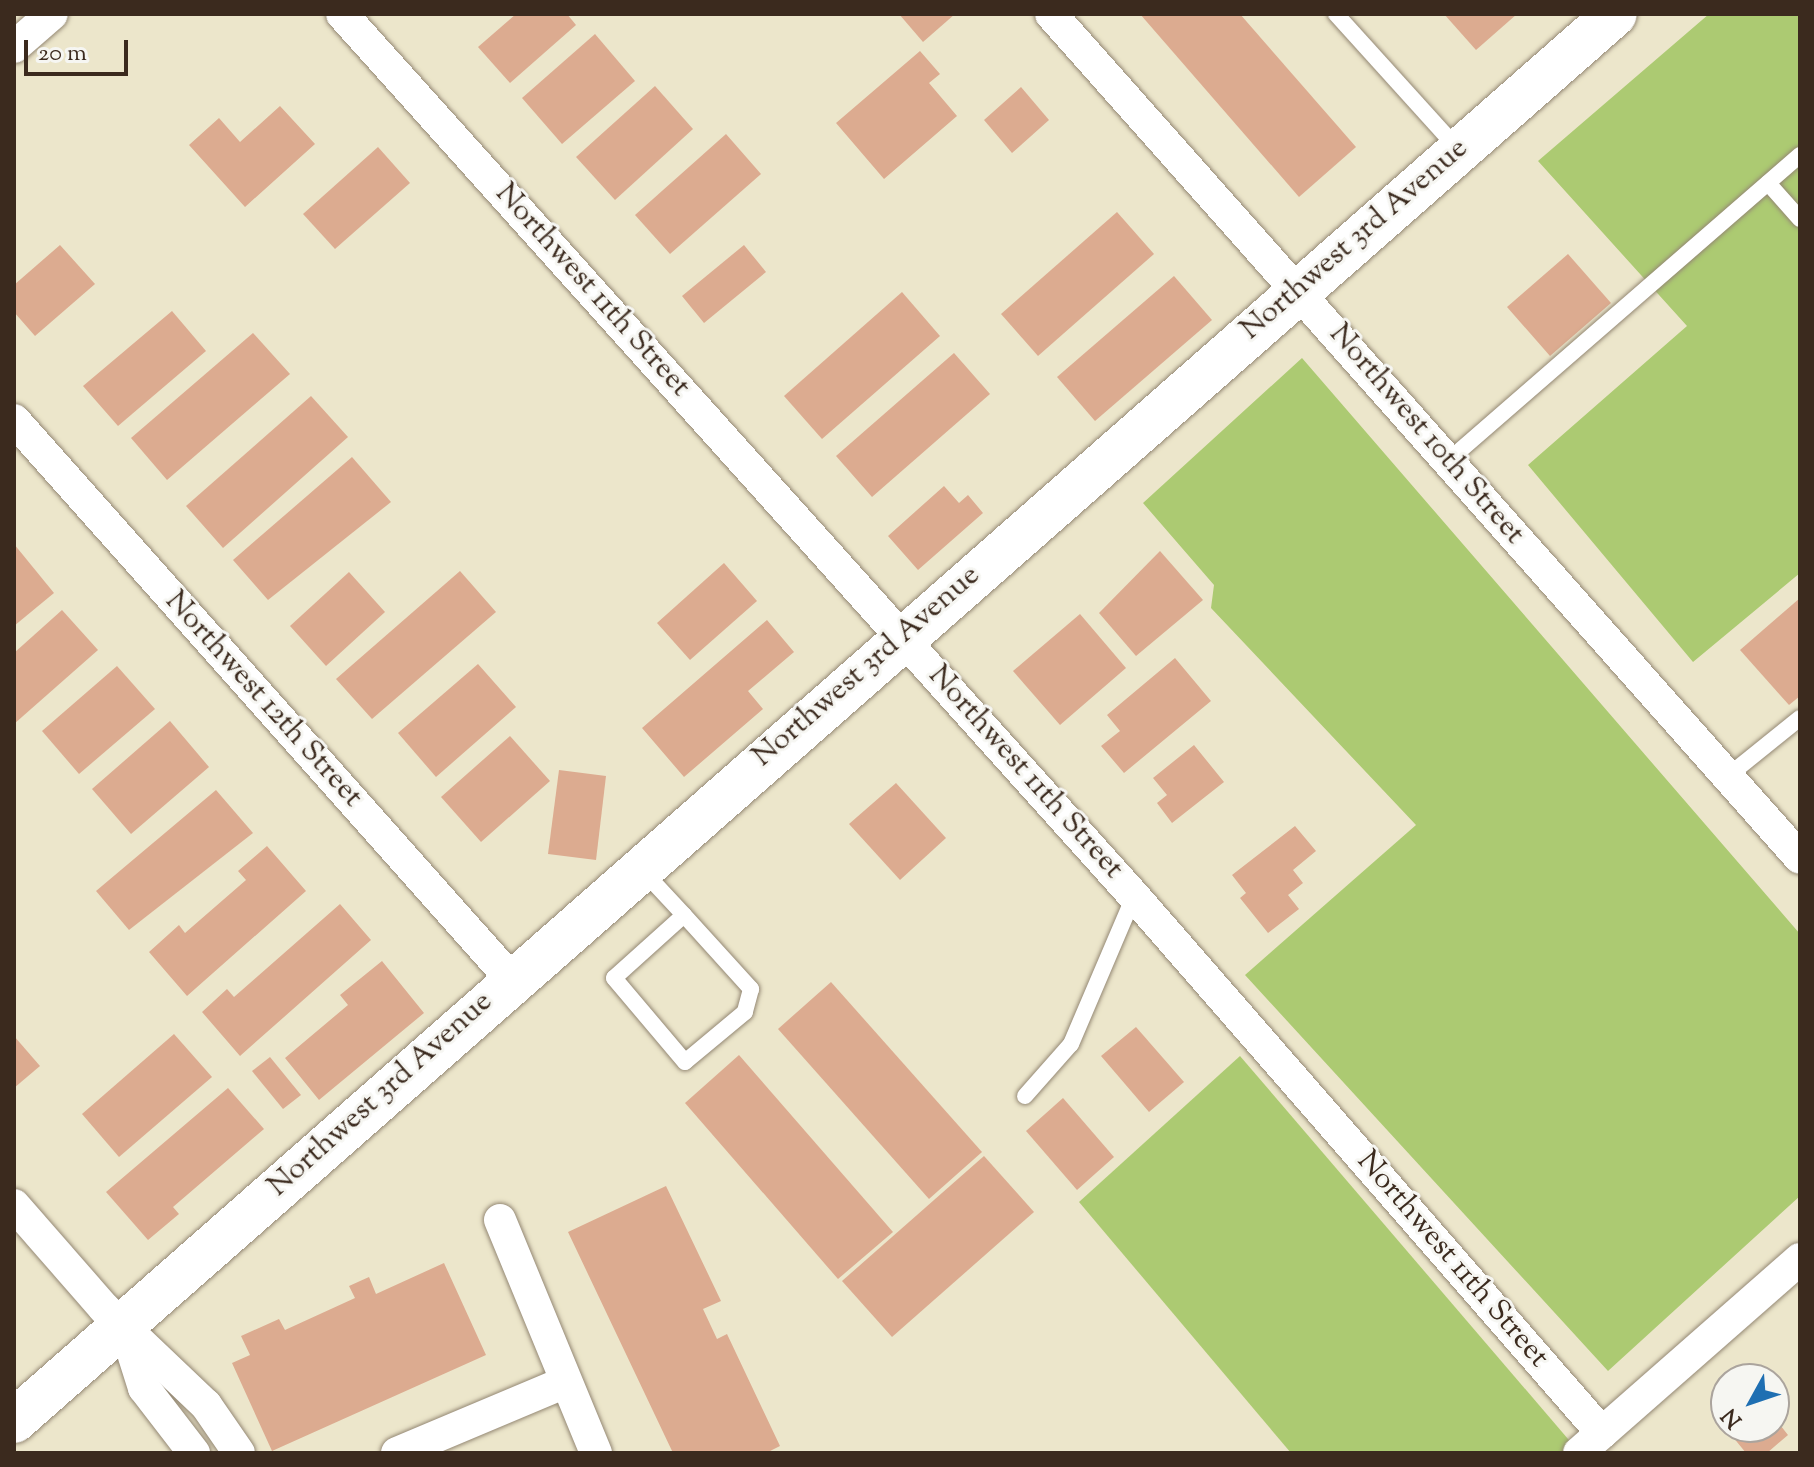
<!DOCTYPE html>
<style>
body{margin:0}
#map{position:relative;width:1814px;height:1467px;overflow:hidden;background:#ece6cb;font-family:"Sorts Mill Goudy",serif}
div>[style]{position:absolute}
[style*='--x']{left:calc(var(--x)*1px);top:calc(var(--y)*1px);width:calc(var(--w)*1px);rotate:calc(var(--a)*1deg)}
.green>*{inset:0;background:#acca72}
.building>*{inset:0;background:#dcab90}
.roads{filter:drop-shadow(0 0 2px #948874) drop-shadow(0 0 2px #948874)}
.lane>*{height:16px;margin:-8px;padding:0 8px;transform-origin:8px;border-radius:8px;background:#fff}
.street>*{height:32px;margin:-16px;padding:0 16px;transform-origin:16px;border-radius:16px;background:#fff}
.secondary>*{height:44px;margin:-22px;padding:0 22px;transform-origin:22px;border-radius:22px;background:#fff}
span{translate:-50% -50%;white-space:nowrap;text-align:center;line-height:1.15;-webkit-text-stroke:6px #f6f6f2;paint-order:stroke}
.street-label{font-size:30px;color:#3b2a1e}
.frame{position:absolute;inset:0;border:16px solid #3b2a1e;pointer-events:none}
.north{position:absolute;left:1710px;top:1363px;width:80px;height:80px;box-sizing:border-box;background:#f6f6f2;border:2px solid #aba49d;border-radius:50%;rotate:230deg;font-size:22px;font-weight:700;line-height:32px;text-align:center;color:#3b2a1e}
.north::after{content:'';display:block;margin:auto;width:28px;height:36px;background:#1f6fb2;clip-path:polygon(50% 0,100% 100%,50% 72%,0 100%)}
.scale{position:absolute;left:24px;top:40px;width:104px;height:36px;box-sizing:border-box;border:4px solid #3b2a1e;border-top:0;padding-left:10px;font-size:24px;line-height:28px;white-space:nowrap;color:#3b2a1e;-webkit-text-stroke:6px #f6f6f2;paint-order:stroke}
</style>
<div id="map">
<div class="green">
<i style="clip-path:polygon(1709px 14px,1800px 14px,1800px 573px,1693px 662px,1528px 465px,1687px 326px,1538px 161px)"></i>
<i style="clip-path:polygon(1302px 358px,1800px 934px,1800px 1196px,1608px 1371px,1245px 975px,1416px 825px,1211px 608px,1214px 585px,1143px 503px)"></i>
<i style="clip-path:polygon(1240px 1056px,1580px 1453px,1291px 1453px,1079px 1202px)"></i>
</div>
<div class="building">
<i style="clip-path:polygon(516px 14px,567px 14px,576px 25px,510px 83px,478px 47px)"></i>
<i style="clip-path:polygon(899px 14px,955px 14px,923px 42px)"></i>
<i style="clip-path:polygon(1140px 14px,1240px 14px,1356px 147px,1299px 197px)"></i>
<i style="clip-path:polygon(1444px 14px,1517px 14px,1476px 50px)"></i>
<i style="clip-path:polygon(595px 34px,635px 81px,562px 144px,522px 98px)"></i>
<i style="clip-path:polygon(920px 51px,940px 74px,929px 83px,957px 116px,884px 179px,836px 123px)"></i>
<i style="clip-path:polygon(655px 86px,693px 129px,615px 200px,576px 157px)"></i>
<i style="clip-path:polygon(1021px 87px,1049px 120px,1012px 153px,984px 120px)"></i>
<i style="clip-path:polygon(280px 106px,315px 144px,245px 207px,189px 145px,219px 118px,240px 142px)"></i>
<i style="clip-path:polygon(726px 134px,761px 174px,670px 254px,635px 215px)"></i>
<i style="clip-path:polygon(378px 147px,410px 183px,335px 249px,303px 214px)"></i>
<i style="clip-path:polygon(1117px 212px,1154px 254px,1038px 356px,1001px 314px)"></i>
<i style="clip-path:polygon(60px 245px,95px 284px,35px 336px,14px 312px,14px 285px)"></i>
<i style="clip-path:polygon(744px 245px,766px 272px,704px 323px,682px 296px)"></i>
<i style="clip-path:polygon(1568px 254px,1611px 303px,1550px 356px,1507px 307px)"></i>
<i style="clip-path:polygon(1174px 276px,1212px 320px,1095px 421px,1057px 377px)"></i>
<i style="clip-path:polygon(902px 292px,940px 336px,822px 439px,784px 396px)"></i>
<i style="clip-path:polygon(172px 311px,206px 351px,118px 426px,83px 386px)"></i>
<i style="clip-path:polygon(253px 333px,290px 374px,167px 480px,131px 438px)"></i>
<i style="clip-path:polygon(954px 353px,990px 394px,872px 497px,836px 456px)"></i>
<i style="clip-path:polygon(311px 396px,348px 437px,223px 548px,186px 506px)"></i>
<i style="clip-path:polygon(352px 457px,391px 502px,268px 600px,233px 560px)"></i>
<i style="clip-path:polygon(944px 486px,959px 503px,968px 495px,983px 513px,918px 570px,888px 536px)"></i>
<i style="clip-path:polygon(14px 544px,54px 593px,14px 626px)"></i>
<i style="clip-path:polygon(1160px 551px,1203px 600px,1136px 656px,1099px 613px)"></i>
<i style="clip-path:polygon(724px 563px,757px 601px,690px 660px,657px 623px)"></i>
<i style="clip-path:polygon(460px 571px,496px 612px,372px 719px,336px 679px)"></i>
<i style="clip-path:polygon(349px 572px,385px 612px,326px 666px,290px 626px)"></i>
<i style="clip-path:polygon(1800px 598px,1800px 696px,1789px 705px,1740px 650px)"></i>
<i style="clip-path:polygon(62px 610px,98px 650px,14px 724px,14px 653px)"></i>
<i style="clip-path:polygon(1080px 614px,1126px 668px,1060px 725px,1013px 671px)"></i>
<i style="clip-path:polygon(767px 620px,794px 652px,748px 691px,763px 709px,684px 777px,642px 728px)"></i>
<i style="clip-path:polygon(1175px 658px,1211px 701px,1124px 773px,1101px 746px,1120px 731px,1107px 715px)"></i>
<i style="clip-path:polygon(478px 664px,516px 707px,436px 777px,398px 733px)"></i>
<i style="clip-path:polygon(117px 666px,155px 709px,79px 774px,42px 731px)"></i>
<i style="clip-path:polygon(170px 721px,209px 767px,131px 834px,92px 789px)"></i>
<i style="clip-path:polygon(510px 736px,550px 781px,481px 842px,441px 797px)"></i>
<i style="clip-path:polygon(1194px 745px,1224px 782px,1172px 823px,1157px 803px,1167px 795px,1153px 778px)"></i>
<i style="clip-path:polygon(559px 770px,606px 776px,596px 860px,548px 854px)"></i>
<i style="clip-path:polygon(896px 783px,946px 838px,900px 880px,849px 824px)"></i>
<i style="clip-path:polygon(216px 790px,253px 833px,129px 930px,96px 891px)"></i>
<i style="clip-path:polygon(1295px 826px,1316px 851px,1293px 870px,1303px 883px,1288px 895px,1299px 909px,1268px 933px,1240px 898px,1246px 893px,1232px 875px)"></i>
<i style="clip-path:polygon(267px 846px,306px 891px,187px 996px,149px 952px,179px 925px,185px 933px,246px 880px,238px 871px)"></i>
<i style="clip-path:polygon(340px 904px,371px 940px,240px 1056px,202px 1012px,227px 989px,234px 997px)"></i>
<i style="clip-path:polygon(382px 961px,424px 1013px,319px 1100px,285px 1058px,348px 1005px,340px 995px)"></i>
<i style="clip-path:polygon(831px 982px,982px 1152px,929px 1199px,778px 1029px)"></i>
<i style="clip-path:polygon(1136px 1027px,1184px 1082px,1149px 1112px,1101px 1056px)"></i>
<i style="clip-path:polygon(174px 1034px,212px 1077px,119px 1157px,82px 1114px)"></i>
<i style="clip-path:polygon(14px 1036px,40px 1066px,14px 1088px)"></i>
<i style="clip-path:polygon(739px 1055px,893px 1232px,838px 1279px,685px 1103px)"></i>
<i style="clip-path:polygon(270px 1057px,301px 1095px,283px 1109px,252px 1071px)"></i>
<i style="clip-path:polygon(228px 1088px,264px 1129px,173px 1207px,179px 1214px,148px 1240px,106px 1192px)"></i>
<i style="clip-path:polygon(1063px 1098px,1114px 1157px,1077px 1190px,1026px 1131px)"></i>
<i style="clip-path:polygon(984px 1156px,1034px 1212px,892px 1337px,842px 1281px)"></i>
<i style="clip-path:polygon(666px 1186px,721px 1301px,703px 1309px,717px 1339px,727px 1334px,780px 1446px,766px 1453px,673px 1453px,568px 1232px)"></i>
<i style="clip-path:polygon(444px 1263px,486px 1355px,272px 1451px,232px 1363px,250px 1355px,241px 1336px,279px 1319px,285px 1330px,355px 1298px,349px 1286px,369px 1277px,376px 1294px)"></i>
<i style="clip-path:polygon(1774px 1417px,1788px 1435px,1767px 1453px,1746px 1453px,1728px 1431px,1774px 1427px)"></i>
</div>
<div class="roads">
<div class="lane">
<i style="--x:1336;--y:14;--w:182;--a:47.9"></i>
<i style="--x:1768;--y:183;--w:48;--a:48.4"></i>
<i style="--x:1449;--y:460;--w:465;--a:-41"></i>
<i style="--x:1728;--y:776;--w:92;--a:-38.9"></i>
<i style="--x:643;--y:871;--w:60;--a:47"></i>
<i style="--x:684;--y:915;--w:100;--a:47.8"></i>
<i style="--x:751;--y:989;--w:24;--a:105"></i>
<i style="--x:745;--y:1012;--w:78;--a:140.2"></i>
<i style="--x:685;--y:1062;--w:110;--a:-130.2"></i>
<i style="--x:614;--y:978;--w:94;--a:-42"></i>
<i style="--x:1025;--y:1096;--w:69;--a:-48.5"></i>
<i style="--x:1071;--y:1044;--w:161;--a:-66.9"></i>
</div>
<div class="street">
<i style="--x:342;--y:14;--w:1185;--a:48.08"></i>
<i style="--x:1134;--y:896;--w:712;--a:48.93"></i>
<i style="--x:1051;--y:14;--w:1128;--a:48.41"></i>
<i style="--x:14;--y:47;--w:50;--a:-41"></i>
<i style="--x:14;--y:420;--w:748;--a:48.36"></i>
<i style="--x:14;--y:1205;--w:137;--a:48.9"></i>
<i style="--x:104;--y:1308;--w:141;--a:43.6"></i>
<i style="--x:206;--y:1405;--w:58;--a:55.5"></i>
<i style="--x:500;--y:1220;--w:252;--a:67.6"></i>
<i style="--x:125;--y:1328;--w:63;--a:72.4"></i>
<i style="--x:144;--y:1388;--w:82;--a:52.4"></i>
<i style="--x:397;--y:1453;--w:183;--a:-22.8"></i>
<i style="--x:1579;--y:1453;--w:294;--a:-41.3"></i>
</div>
<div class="secondary">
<i style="--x:14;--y:1421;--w:2131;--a:-41.31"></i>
</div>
</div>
<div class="street-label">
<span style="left:1355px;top:240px;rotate:-41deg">Northwest 3rd Avenue</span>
<span style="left:592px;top:291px;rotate:48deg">Northwest 11th Street</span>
<span style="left:1426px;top:435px;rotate:49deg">Northwest 10th Street</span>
<span style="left:867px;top:667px;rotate:-41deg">Northwest 3rd Avenue</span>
<span style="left:263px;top:700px;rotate:48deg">Northwest 12th Street</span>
<span style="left:1025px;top:773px;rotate:48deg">Northwest 11th Street</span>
<span style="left:381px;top:1095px;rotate:-42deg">Northwest 3rd Avenue</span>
<span style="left:1452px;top:1260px;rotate:49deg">Northwest 11th Street</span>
</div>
<div class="frame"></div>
<div class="north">N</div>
<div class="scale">20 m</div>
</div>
